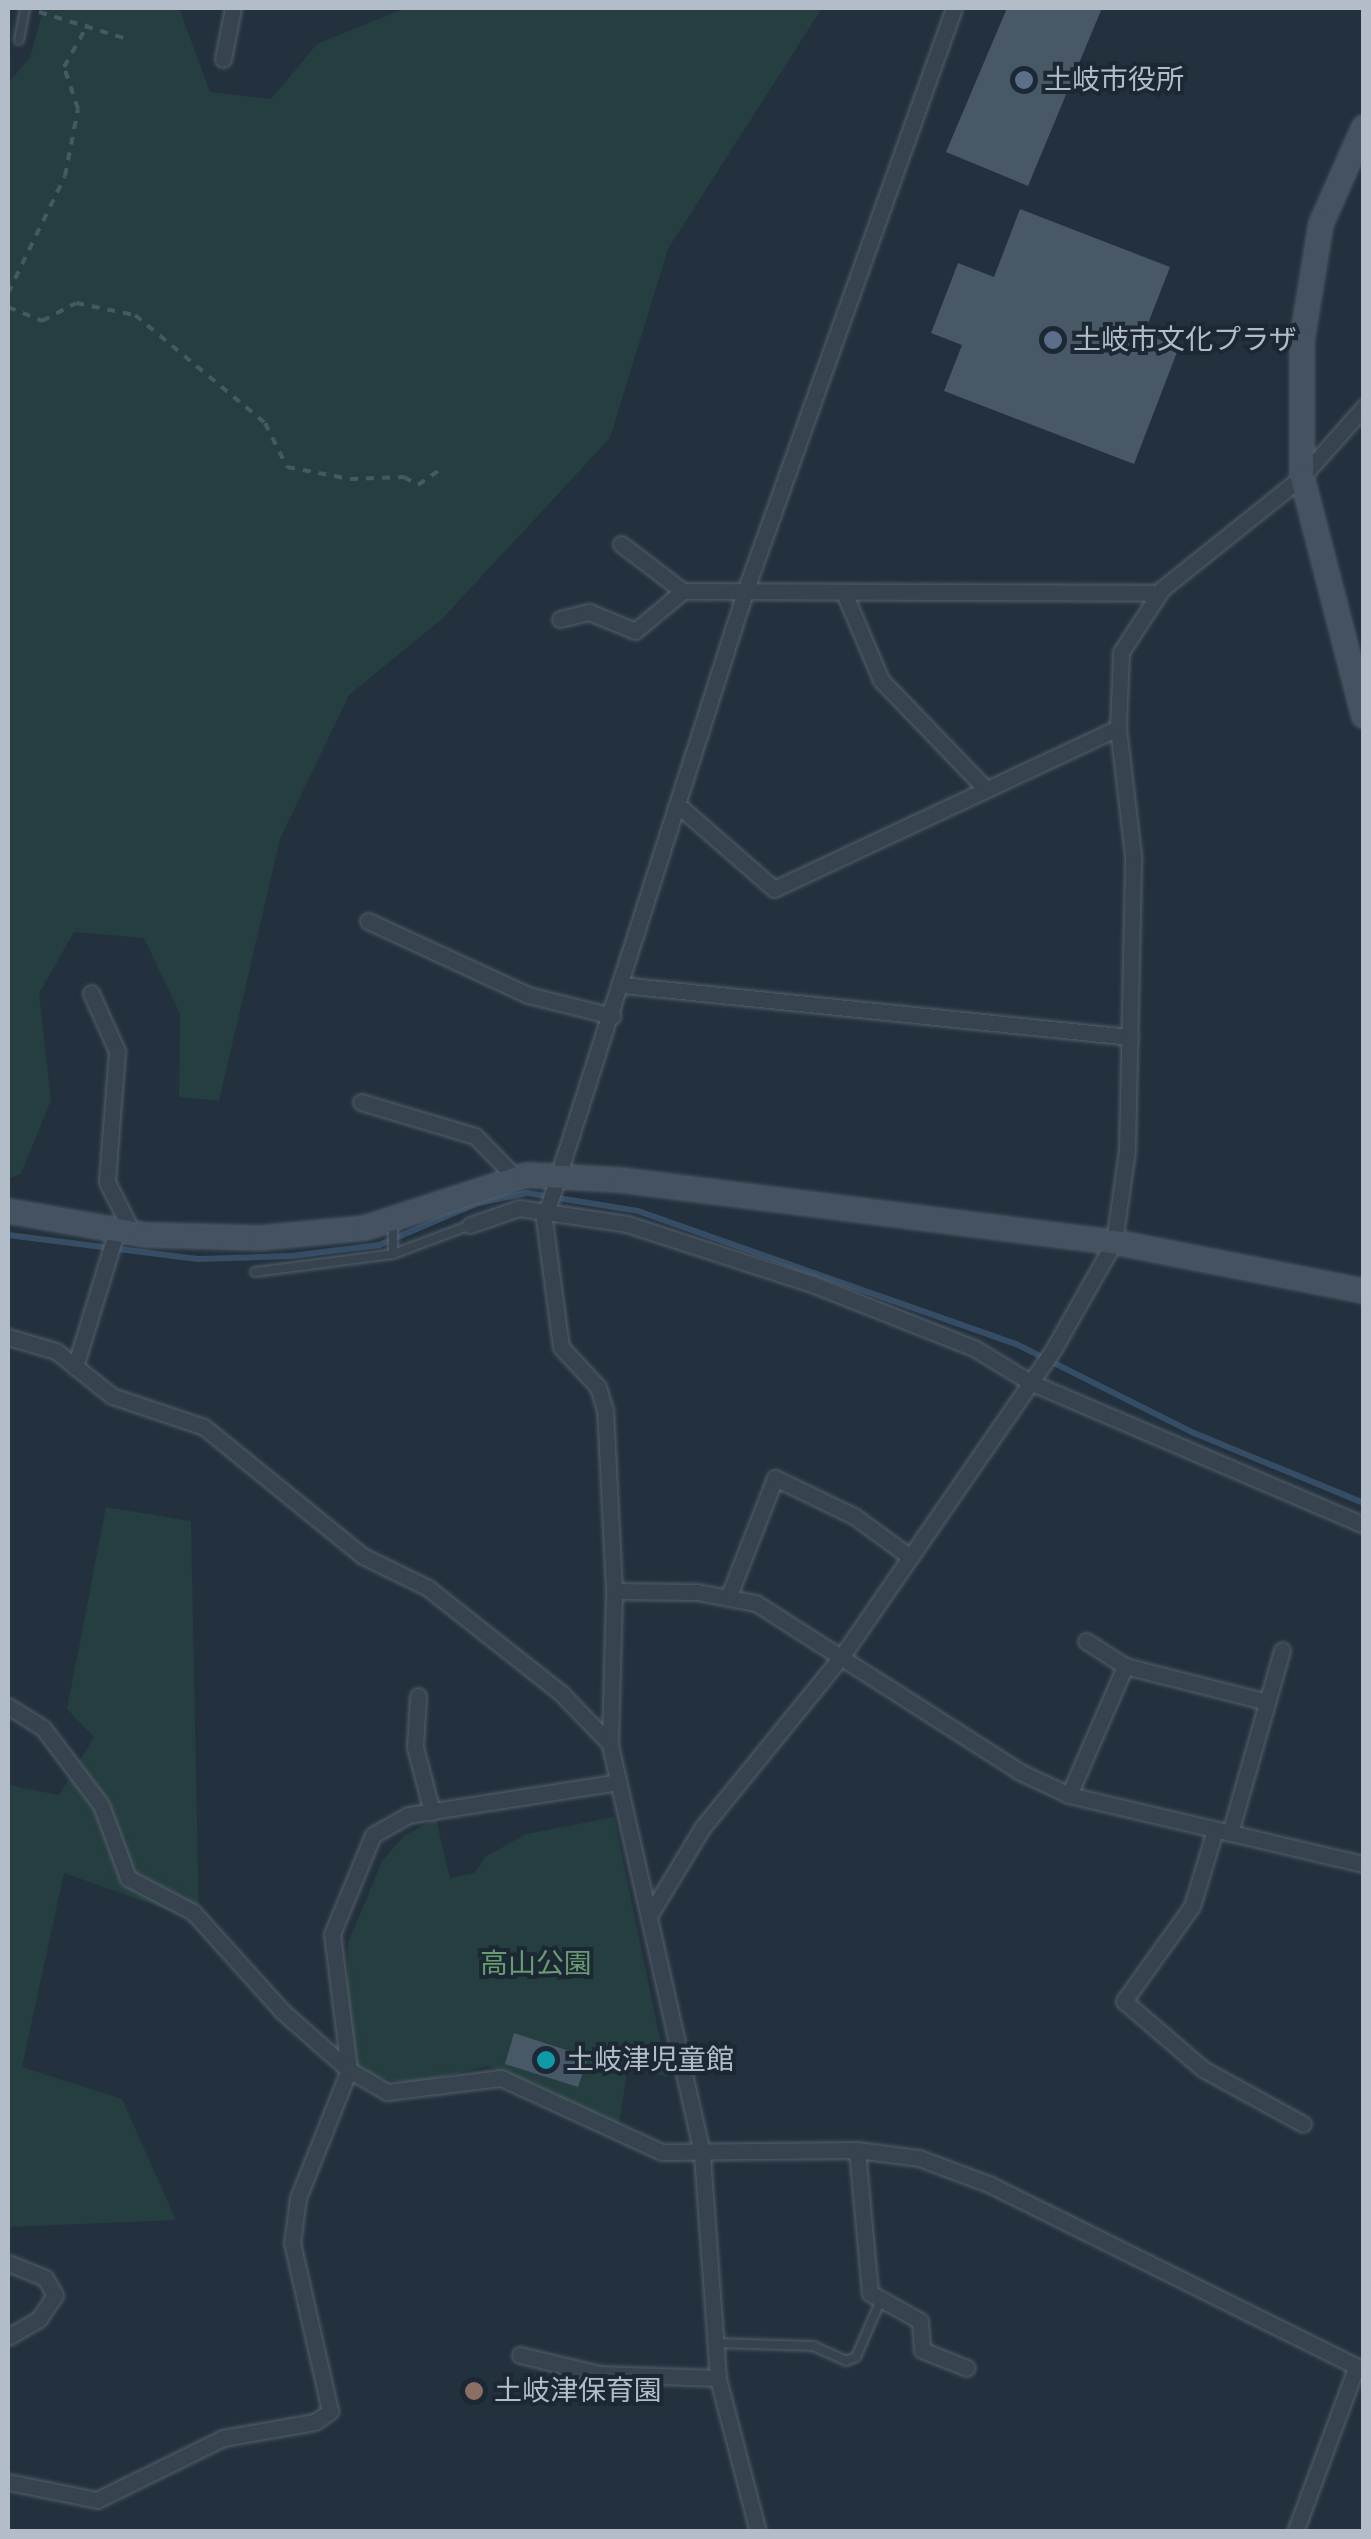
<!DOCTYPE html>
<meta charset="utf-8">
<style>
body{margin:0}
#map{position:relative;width:1371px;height:2539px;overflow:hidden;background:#23313e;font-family:Roboto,"Noto Sans JP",sans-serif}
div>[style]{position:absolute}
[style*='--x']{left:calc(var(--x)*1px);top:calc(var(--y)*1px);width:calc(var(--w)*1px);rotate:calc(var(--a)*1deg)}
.green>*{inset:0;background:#253e3f}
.stream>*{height:6px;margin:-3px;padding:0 3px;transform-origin:3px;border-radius:3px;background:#364e65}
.building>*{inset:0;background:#495867}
.path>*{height:4px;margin-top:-2px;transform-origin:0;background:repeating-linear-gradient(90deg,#435b5c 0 8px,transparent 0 16px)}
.roads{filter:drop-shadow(0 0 2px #55606c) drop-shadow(0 0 2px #55606c)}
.lane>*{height:8px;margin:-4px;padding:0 4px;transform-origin:4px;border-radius:4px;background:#37434e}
.street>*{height:15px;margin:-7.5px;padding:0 7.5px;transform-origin:7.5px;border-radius:7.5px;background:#37434e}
.secondary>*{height:22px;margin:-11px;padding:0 11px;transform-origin:11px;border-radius:11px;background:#455261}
.dots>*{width:28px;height:28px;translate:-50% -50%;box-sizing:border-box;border:5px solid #1c2833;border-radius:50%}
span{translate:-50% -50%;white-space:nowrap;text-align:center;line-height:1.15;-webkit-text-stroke:8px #1c2833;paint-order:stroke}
.poi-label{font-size:28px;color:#b3bdc9}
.left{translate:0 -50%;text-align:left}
.park-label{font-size:28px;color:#699b70}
.frame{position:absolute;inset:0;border:10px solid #b3bdc9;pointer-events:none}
</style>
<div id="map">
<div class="green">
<i style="clip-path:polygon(44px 8px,179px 8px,210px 92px,271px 99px,317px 44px,405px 8px,822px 8px,668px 249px,610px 438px,442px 619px,349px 695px,280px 839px,219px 1101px,179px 1097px,180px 1014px,144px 938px,74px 932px,39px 993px,51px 1100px,21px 1174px,8px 1179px,8px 84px,30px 57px)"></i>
<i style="clip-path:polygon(106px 1507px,191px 1521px,199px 1921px,64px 1873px,22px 2067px,122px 2099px,176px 2220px,8px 2227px,8px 1785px,59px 1795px,94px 1737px,67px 1709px)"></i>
<i style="clip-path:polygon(614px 1817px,668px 2077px,628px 2066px,619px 2125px,488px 2066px,415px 2083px,363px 2076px,347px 2048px,348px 1943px,382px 1861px,405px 1835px,436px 1819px,450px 1878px,475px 1873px,485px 1857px,526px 1834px)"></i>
</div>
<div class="stream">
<i style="--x:8;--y:1235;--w:191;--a:7.2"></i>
<i style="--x:197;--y:1259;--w:94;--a:-1.8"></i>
<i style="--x:291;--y:1256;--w:89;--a:-7.1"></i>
<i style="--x:379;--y:1245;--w:108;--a:-23"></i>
<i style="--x:478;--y:1203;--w:50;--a:-11.5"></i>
<i style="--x:527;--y:1193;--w:112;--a:9.2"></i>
<i style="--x:638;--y:1211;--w:401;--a:19.4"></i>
<i style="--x:1016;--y:1344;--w:199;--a:26.6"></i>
<i style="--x:1194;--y:1433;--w:184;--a:22.4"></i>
</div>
<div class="building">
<i style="clip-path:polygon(1007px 8px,1102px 8px,1028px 186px,946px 152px)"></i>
<i style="clip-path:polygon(1020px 209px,1170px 267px,1144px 334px,1179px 347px,1134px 464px,944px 391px,962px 345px,931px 333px,958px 263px,994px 277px)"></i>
<i style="clip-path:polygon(514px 2033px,588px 2057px,578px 2087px,505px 2064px)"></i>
</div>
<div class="path">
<i style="--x:39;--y:12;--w:95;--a:17.1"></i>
<i style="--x:8;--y:293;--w:130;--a:-64"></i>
<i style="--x:65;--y:176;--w:68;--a:-79"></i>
<i style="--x:78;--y:109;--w:44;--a:-108.4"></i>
<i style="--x:64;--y:67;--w:49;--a:-60.8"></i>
<i style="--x:8;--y:307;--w:37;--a:22"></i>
<i style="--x:42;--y:321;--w:38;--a:-28"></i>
<i style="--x:76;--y:303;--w:60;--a:11.5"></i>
<i style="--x:135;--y:315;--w:169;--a:39.7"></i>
<i style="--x:265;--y:423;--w:49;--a:63.4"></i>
<i style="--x:287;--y:467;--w:64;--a:10.8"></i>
<i style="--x:350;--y:479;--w:54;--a:-2.1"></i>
<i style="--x:404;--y:477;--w:16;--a:30"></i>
<i style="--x:418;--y:485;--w:29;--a:-35"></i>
</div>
<div class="roads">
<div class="lane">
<i style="--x:19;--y:40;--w:33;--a:-79"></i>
<i style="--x:393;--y:1221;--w:33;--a:90"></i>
<i style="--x:255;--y:1272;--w:139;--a:-7.4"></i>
<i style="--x:393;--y:1254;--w:82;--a:-20.6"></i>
<i style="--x:717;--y:2343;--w:96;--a:1.8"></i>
<i style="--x:813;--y:2346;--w:36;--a:24"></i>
<i style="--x:846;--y:2361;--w:11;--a:-22"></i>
<i style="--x:856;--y:2357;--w:58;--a:-66.5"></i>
</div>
<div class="street">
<i style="--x:223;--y:59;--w:52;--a:-78.9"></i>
<i style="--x:621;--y:544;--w:78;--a:37.2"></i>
<i style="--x:683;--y:591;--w:476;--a:0.2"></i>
<i style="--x:845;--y:595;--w:92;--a:67"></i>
<i style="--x:881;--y:680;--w:149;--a:46.1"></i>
<i style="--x:560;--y:619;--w:30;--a:-14"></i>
<i style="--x:589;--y:612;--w:50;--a:22.4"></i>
<i style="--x:635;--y:631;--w:62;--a:-39.8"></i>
<i style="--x:679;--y:806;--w:126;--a:41.1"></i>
<i style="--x:774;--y:889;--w:380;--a:-25.1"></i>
<i style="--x:368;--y:921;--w:176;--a:24.8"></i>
<i style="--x:528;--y:995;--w:87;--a:14"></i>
<i style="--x:622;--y:985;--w:511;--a:5.84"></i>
<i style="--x:91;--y:993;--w:64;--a:65.9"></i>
<i style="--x:117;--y:1051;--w:131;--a:94.4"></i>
<i style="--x:107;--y:1182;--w:57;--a:63"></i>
<i style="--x:361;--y:1102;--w:119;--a:16.6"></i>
<i style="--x:475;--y:1136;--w:57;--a:45.7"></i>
<i style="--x:470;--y:1225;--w:52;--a:-19.1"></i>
<i style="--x:519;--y:1208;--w:109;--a:8.4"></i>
<i style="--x:627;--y:1224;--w:194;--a:18"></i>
<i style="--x:812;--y:1284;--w:174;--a:21.6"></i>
<i style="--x:974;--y:1348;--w:66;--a:31.3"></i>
<i style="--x:1030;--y:1382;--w:363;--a:23.2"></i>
<i style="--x:8;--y:1337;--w:50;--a:16.3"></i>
<i style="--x:56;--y:1351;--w:72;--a:38.8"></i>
<i style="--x:112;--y:1396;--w:97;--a:18.6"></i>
<i style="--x:204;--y:1427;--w:205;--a:39.1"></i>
<i style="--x:363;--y:1556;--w:72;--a:26.2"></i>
<i style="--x:428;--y:1588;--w:169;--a:38.3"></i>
<i style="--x:561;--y:1693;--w:71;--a:46.1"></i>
<i style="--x:75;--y:1367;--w:143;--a:-73"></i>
<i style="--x:614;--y:1591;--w:83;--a:0.7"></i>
<i style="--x:697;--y:1592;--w:60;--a:10.6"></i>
<i style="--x:756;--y:1603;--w:313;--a:32.6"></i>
<i style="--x:1020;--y:1772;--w:54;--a:25.1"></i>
<i style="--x:1069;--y:1795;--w:303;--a:13.2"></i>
<i style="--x:728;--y:1598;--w:129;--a:-68.6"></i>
<i style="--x:775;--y:1478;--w:88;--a:25.7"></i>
<i style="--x:854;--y:1516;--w:69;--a:36.2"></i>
<i style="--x:1086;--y:1641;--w:46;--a:32.7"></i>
<i style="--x:1125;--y:1666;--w:146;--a:14.2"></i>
<i style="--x:418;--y:1696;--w:51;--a:93.4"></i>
<i style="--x:415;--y:1747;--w:67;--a:75.3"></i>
<i style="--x:8;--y:1706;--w:41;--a:32.2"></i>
<i style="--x:43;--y:1728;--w:96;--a:53"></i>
<i style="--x:101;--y:1805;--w:78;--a:69.7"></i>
<i style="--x:128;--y:1878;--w:73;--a:27.6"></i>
<i style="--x:193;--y:1912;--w:133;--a:48"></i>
<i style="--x:282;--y:2011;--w:89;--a:41.4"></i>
<i style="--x:1069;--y:1795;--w:141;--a:-66.5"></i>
<i style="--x:1215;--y:1830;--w:79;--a:106.8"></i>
<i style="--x:1192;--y:1906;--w:117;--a:125.6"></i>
<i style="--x:1124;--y:2001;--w:104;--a:40.7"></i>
<i style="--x:1203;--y:2069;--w:114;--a:28.8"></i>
<i style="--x:1230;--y:1833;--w:190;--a:-74.1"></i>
<i style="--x:652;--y:1911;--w:97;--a:-58.9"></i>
<i style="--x:702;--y:1828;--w:225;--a:-50.9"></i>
<i style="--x:844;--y:1653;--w:368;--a:-55.4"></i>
<i style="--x:1053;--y:1350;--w:124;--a:-60.5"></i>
<i style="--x:1114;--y:1242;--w:92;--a:-81.9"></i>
<i style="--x:1127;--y:1151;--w:296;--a:-88.8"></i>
<i style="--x:1133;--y:855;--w:128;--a:-96.7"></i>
<i style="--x:1118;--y:728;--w:76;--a:-87.7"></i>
<i style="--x:1121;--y:652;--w:75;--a:-56.9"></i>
<i style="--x:1162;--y:589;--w:179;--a:-38.7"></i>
<i style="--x:1302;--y:477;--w:94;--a:-48.5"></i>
<i style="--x:349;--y:2070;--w:137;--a:-97.1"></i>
<i style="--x:332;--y:1934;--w:107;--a:-67.5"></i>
<i style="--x:373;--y:1835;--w:40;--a:-29.7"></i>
<i style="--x:408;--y:1815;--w:213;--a:-8.9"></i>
<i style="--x:857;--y:2150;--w:144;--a:84.8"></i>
<i style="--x:870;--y:2293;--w:57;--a:29.2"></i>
<i style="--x:920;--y:2321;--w:29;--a:86"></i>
<i style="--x:922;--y:2350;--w:48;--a:21.8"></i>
<i style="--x:8;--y:2263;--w:40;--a:22"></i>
<i style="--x:45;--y:2278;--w:20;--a:60"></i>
<i style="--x:55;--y:2295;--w:29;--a:124"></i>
<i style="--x:39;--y:2319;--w:36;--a:150"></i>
<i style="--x:520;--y:2355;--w:81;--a:13.5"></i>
<i style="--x:599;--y:2374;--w:119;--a:1.9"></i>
<i style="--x:8;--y:2482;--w:91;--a:11.4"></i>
<i style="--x:97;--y:2500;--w:140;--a:-26.2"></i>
<i style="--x:223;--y:2438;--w:93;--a:-9.9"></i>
<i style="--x:315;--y:2422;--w:19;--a:-36"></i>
<i style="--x:330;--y:2411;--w:172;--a:-102.7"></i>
<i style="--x:292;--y:2243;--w:45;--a:-82.4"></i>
<i style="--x:298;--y:2198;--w:138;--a:-68.3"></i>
<i style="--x:349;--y:2070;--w:44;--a:30.1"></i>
<i style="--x:387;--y:2092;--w:115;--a:-7"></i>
<i style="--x:501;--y:2078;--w:177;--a:24.7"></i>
<i style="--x:662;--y:2152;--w:195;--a:-0.6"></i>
<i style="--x:857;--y:2150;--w:63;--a:7.4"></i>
<i style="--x:919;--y:2158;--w:77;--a:20.6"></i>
<i style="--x:991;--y:2185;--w:416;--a:26.4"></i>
<i style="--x:758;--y:2532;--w:159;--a:-104.6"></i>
<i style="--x:718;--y:2378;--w:226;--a:-94.1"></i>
<i style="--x:702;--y:2153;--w:419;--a:-102.7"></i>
<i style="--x:610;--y:1744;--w:153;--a:-88.5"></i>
<i style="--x:614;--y:1591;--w:181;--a:-92.8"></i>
<i style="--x:605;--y:1410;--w:24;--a:-107"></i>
<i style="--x:598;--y:1387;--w:54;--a:-132.8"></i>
<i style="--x:561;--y:1347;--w:128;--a:-97.6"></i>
<i style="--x:544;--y:1220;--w:663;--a:-72.25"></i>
<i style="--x:746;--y:589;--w:617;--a:-70.3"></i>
<i style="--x:1295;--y:2532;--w:175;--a:-69.6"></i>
</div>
<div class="secondary">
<i style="--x:1364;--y:127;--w:106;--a:113.9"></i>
<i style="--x:1321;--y:224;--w:118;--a:99.3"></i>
<i style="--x:1302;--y:340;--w:137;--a:90"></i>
<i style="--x:1302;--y:477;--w:247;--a:75.5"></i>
<i style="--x:8;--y:1211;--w:140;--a:9.9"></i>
<i style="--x:146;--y:1235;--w:114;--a:1.5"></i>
<i style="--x:260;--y:1238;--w:105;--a:-5.4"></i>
<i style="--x:365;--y:1228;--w:170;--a:-18.1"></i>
<i style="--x:527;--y:1175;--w:93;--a:3.1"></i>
<i style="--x:620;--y:1180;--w:498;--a:7.2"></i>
<i style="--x:1114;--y:1242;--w:255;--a:11.1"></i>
</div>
</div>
<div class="dots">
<i style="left:1024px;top:80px;background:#5c6f8a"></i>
<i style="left:1053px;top:340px;background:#5c6f8a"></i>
<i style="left:546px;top:2060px;background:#0f9aa8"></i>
<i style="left:474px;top:2391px;background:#8d6e63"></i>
</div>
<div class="poi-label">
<span class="left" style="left:1044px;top:80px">土岐市役所</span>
<span class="left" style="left:1073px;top:340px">土岐市文化プラザ</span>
<span class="left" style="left:566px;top:2060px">土岐津児童館</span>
<span class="left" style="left:494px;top:2391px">土岐津保育園</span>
</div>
<div class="park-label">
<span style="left:536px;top:1964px">高山公園</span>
</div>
<div class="frame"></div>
</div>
